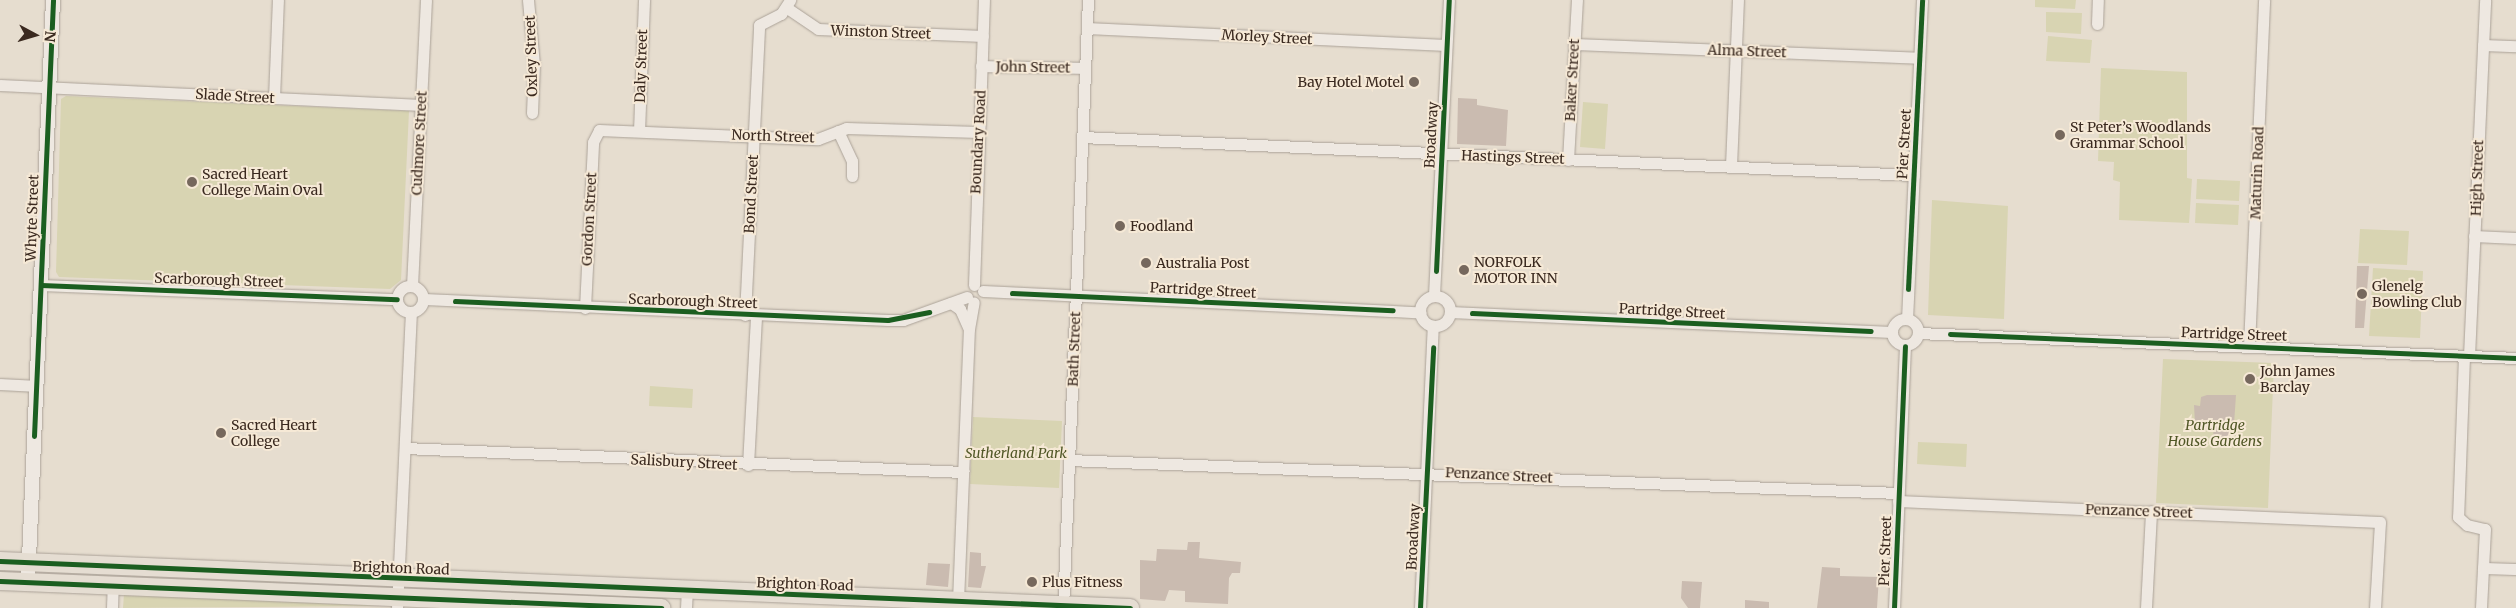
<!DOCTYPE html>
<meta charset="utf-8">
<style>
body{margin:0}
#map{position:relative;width:2516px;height:608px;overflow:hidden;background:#e6ddcf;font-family:Merriweather,serif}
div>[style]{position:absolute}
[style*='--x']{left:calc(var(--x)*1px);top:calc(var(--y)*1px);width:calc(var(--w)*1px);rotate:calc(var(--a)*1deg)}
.green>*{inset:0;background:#d8d4b2}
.building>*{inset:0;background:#cabbb0}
.roads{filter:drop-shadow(0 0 1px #aba298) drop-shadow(0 0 1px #aba298)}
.minor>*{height:11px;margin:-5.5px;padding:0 5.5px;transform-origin:5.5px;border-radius:5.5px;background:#eee8e1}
.minor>.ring{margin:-5.5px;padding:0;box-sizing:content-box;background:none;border:11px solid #eee8e1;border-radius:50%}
.tertiary>*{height:14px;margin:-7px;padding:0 7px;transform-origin:7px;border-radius:7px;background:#eee8e1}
.primary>*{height:18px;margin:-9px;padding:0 9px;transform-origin:9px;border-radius:9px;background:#e5ddd2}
.cycleway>*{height:5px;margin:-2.5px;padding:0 2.5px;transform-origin:2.5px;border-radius:2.5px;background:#1b5e20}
.dots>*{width:14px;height:14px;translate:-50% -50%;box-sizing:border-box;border:2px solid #f6e9d6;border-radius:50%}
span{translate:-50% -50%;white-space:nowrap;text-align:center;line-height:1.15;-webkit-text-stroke:4px #f6e9d6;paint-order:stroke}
.street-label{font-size:14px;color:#3a291f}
.poi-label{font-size:14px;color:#3a291f}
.right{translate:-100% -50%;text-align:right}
.left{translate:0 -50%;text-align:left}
.park-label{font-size:14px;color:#505726;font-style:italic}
.north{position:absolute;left:10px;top:10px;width:50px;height:50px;-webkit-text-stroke:4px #f6e9d6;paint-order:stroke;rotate:96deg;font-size:14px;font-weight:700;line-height:20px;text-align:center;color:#3a291f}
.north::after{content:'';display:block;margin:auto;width:18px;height:22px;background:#3a291f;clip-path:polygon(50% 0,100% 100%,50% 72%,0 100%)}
</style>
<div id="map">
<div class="green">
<i style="clip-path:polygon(2035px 0,2076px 0,2075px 9px,2035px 7px)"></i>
<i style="clip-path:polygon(2046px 12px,2082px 13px,2081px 34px,2046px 32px)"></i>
<i style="clip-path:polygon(2048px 36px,2092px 40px,2090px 63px,2046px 61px)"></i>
<i style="clip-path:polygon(2101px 68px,2187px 72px,2187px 178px,2192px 179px,2189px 223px,2119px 220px,2120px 182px,2113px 180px,2114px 162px,2098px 161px)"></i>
<i style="clip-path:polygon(66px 96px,409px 111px,401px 280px,390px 289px,59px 277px,56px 272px,61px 99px)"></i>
<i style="clip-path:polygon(1583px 102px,1608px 104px,1605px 149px,1580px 147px)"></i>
<i style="clip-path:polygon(2197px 179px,2240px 181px,2239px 201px,2196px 199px)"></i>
<i style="clip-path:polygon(1932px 200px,2008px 206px,2004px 319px,1928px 315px)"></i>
<i style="clip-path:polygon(2196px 203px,2239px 205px,2238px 225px,2195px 223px)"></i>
<i style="clip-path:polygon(2360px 229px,2409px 231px,2407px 265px,2358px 263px)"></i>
<i style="clip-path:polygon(2373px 268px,2423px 271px,2420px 338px,2369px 336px)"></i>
<i style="clip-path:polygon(2163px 359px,2274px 363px,2268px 508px,2156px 503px)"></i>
<i style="clip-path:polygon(650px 386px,693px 389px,692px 408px,649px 406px)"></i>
<i style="clip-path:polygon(973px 417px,1062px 421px,1059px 488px,970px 484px)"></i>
<i style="clip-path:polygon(1918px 442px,1967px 444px,1966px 467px,1917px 464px)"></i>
<i style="clip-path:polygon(124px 594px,384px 606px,123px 608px)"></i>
</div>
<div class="building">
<i style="clip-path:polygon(1458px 98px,1477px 99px,1477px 105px,1508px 110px,1506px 146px,1457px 144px)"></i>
<i style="clip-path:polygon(2357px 266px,2369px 266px,2364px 328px,2355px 328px)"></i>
<i style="clip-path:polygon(2207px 395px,2236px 395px,2234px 424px,2230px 423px,2229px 438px,2213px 437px,2214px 425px,2195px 424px,2194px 405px,2200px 406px,2201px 397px)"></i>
<i style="clip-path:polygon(1188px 542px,1200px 542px,1199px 558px,1241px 562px,1240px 573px,1232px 573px,1229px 578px,1228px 604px,1185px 602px,1185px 591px,1169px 590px,1165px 601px,1140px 599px,1140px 560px,1156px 561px,1157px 549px,1187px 550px)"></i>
<i style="clip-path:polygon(970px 552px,981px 553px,981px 566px,986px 566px,981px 588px,968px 587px)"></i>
<i style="clip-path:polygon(928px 563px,950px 564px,948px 587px,926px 585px)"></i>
<i style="clip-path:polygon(1822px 567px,1840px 568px,1840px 576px,1879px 577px,1877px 608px,1817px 608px)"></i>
<i style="clip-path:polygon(1682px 581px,1702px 582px,1700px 608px,1688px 608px,1681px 598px)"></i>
<i style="clip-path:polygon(1745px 600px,1769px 602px,1769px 608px,1745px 608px)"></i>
</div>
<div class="roads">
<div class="minor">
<i style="--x:528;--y:0;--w:65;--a:84.7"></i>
<i style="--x:534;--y:65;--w:48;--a:92.4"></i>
<i style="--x:787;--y:8;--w:37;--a:34"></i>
<i style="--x:818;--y:29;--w:165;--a:2.4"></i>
<i style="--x:2097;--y:24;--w:24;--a:-88"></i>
<i style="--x:1087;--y:28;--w:359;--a:2.7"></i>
<i style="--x:1574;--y:44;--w:345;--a:2.3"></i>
<i style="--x:2483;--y:45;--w:33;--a:2"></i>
<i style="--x:981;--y:66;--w:104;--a:1.1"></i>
<i style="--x:0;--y:85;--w:422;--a:2.7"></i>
<i style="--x:274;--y:98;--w:98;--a:-87.7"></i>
<i style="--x:639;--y:131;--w:131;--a:-87.8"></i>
<i style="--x:838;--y:131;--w:33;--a:65"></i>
<i style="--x:852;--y:161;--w:15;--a:90"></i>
<i style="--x:1082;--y:137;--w:833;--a:2.62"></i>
<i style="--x:1568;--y:160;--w:160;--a:-86.8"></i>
<i style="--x:1731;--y:166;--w:166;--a:-87.6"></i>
<i style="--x:2474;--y:236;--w:42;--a:2.7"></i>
<i style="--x:41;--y:285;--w:356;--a:2.3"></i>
<i style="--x:974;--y:285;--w:285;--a:-88"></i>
<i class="ring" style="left:397px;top:286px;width:15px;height:15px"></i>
<i style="--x:412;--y:286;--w:286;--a:-87.2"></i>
<i style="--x:983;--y:291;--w:438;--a:2.8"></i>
<i style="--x:1434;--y:295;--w:295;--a:-87.1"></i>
<i class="ring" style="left:1420px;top:296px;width:19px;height:19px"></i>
<i style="--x:424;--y:299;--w:464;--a:2.6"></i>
<i style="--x:888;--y:320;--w:15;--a:0"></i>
<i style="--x:903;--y:320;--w:68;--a:-19.8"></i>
<i style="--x:951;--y:303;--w:11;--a:34"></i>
<i style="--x:960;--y:309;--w:20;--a:66"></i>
<i style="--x:585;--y:308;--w:166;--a:-87.2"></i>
<i style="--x:593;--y:142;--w:13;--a:-63"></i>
<i style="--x:599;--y:130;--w:219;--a:2.4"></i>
<i style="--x:818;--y:139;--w:30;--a:-21"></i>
<i style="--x:846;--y:128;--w:133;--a:1.7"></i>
<i style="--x:1450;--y:312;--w:442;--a:2.6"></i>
<i style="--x:745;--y:315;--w:290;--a:-87.2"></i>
<i style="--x:759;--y:25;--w:25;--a:-27"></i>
<i style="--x:781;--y:14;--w:17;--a:-57"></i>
<i class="ring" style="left:1892px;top:319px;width:15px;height:15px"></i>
<i style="--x:1907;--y:319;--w:319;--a:-87.3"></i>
<i style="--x:1918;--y:333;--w:599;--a:2.39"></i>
<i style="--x:2249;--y:346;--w:346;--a:-87.5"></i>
<i style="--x:2464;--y:356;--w:161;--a:92.1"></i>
<i style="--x:2458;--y:517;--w:12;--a:42"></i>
<i style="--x:2467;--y:525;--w:18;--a:13"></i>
<i style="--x:2485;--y:529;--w:79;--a:92.9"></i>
<i style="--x:2469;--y:356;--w:356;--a:-87.4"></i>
<i style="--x:0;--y:384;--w:37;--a:3"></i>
<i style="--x:405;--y:448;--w:559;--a:2.46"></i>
<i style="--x:1069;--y:460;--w:830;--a:2.28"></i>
<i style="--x:748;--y:465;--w:150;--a:-86.9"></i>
<i style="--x:1898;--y:501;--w:482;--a:2.5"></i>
<i style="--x:2380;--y:522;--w:86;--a:93.3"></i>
<i style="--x:2483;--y:568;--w:33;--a:2"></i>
<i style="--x:958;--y:601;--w:272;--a:-87.7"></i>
<i style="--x:969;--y:329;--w:27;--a:-80"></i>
<i style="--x:112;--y:608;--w:24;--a:-88"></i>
<i style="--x:397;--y:608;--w:296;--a:-87.3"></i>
<i style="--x:686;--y:608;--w:17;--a:-87"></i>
<i style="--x:1063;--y:608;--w:609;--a:-87.65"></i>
<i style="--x:1420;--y:608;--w:282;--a:-87.4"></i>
<i style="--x:1894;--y:608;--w:262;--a:-87.6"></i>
<i style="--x:2146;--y:608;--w:97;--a:-87"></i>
</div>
<div class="tertiary">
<i style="--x:28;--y:582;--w:583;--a:-87.54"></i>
</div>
<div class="primary">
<i style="--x:0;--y:561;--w:1131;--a:2.38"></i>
<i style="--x:0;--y:581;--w:662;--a:2.34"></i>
</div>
</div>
<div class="cycleway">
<i style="--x:1436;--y:271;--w:271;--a:-87.3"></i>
<i style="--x:41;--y:285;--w:356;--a:2.3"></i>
<i style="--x:1908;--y:289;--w:289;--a:-87.2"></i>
<i style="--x:1012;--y:293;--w:381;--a:2.6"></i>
<i style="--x:455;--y:301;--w:433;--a:2.5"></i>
<i style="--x:888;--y:320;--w:42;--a:-11"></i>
<i style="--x:1472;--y:313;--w:399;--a:2.6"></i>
<i style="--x:1950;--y:334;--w:567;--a:2.43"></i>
<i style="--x:34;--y:436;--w:436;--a:-87.5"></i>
<i style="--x:0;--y:561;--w:1131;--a:2.38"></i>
<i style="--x:0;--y:581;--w:662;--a:2.34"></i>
<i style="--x:1420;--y:608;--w:261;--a:-87.1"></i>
<i style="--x:1894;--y:608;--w:262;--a:-87.6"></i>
</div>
<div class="dots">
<i style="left:1414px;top:82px;background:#76685d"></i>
<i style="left:2060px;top:135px;background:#76685d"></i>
<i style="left:192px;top:182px;background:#76685d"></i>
<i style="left:1120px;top:226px;background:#76685d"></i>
<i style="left:1146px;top:263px;background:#76685d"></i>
<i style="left:1464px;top:270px;background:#76685d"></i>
<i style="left:2362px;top:294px;background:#76685d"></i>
<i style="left:2250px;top:379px;background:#76685d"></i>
<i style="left:221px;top:433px;background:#76685d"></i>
<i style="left:1032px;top:582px;background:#76685d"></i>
</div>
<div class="street-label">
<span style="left:881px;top:32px;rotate:2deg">Winston Street</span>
<span style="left:1267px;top:37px;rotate:3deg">Morley Street</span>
<span style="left:1747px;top:51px;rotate:2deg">Alma Street</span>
<span style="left:531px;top:56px;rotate:-92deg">Oxley Street</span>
<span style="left:641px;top:66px;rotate:-88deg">Daly Street</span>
<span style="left:1033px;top:67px;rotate:1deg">John Street</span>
<span style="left:1572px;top:80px;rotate:-87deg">Baker Street</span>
<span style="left:235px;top:96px;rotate:3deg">Slade Street</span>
<span style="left:1431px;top:135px;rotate:-87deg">Broadway</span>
<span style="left:773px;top:136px;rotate:2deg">North Street</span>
<span style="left:978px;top:142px;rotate:-87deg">Boundary Road</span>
<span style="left:419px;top:143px;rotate:-87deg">Cudmore Street</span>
<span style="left:1904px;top:144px;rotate:-87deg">Pier Street</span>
<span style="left:1513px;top:157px;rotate:2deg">Hastings Street</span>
<span style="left:2257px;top:173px;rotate:-88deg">Maturin Road</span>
<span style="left:2477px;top:178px;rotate:-88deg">High Street</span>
<span style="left:751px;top:194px;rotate:-87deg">Bond Street</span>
<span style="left:32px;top:218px;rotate:-88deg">Whyte Street</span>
<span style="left:589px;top:219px;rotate:-87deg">Gordon Street</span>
<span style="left:219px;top:280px;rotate:2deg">Scarborough Street</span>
<span style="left:1203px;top:290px;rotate:3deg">Partridge Street</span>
<span style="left:693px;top:301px;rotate:2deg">Scarborough Street</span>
<span style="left:1672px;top:311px;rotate:3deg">Partridge Street</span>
<span style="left:2234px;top:334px;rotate:2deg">Partridge Street</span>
<span style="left:1074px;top:349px;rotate:-88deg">Bath Street</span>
<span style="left:684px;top:462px;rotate:3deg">Salisbury Street</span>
<span style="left:1499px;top:475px;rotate:3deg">Penzance Street</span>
<span style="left:2139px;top:511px;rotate:2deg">Penzance Street</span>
<span style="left:1413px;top:537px;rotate:-87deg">Broadway</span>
<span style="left:1885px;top:551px;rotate:-88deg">Pier Street</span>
<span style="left:401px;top:568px;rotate:2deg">Brighton Road</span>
<span style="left:805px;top:584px;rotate:2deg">Brighton Road</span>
</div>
<div class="poi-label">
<span class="right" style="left:1404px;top:82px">Bay Hotel Motel</span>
<span class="left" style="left:2070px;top:135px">St Peter’s Woodlands<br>Grammar School</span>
<span class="left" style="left:202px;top:182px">Sacred Heart<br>College Main Oval</span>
<span class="left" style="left:1130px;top:226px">Foodland</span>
<span class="left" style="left:1474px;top:270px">NORFOLK<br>MOTOR INN</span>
<span class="left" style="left:1156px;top:263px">Australia Post</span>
<span class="left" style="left:2372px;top:294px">Glenelg<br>Bowling Club</span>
<span class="left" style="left:2260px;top:379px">John James<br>Barclay</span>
<span class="left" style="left:231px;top:433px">Sacred Heart<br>College</span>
<span class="left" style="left:1042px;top:582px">Plus Fitness</span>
</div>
<div class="park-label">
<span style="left:2215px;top:433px">Partridge<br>House Gardens</span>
<span style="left:1016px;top:453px">Sutherland Park</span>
</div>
<div class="north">N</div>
</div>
